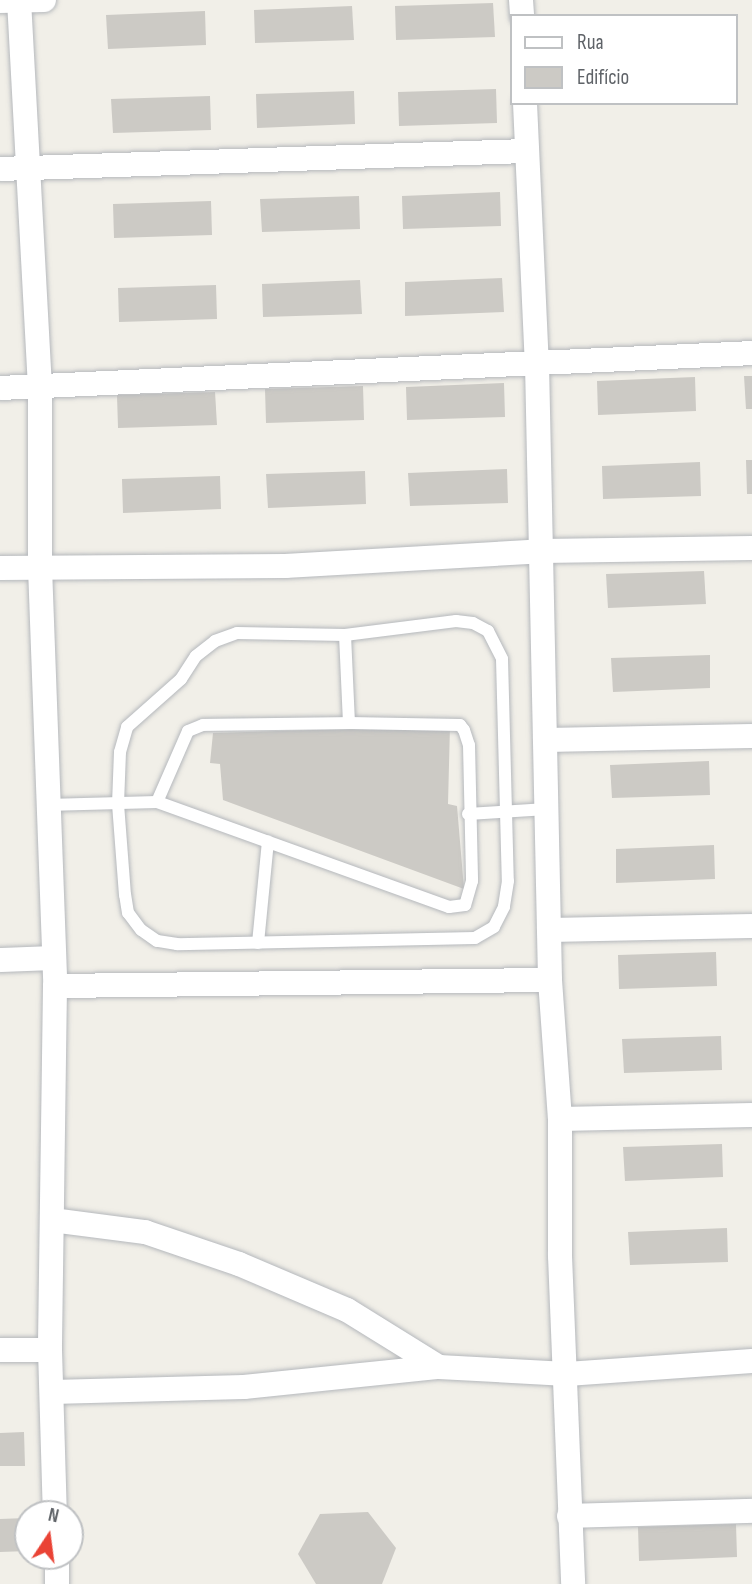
<!DOCTYPE html>
<meta charset="utf-8">
<style>
body{margin:0}
#map{position:relative;width:752px;height:1584px;overflow:hidden;background:#f1efe8;font-family:"Sofia Sans Condensed",sans-serif}
div>[style]{position:absolute}
[style*='--x']{left:calc(var(--x)*1px);top:calc(var(--y)*1px);width:calc(var(--w)*1px);rotate:calc(var(--a)*1deg)}
.building>*{inset:0;background:#cccac5}
.roads{filter:drop-shadow(0 0 2px #b5b8bc) drop-shadow(0 0 2px #b5b8bc)}
.lane>*{height:12px;margin:-6px;padding:0 6px;transform-origin:6px;border-radius:6px;background:#fff}
.street>*{height:24px;margin:-12px;padding:0 12px;transform-origin:12px;border-radius:12px;background:#fff}
span{translate:-50% -50%;white-space:nowrap;text-align:center;line-height:1.15;-webkit-text-stroke:7px #fff;paint-order:stroke}
.legend{position:absolute;left:510px;top:14px;width:228px;height:91px;box-sizing:border-box;background:#fff;border:2px solid #bfc1c3;margin:0;padding:9px 12px;list-style:none;font-size:21px;color:#5f6368}
.legend li{display:flex;align-items:center;gap:14px;height:35px}
.legend b{width:35px;border:2px solid #bfc1c3}
.north{position:absolute;left:14px;top:1500px;width:70px;height:70px;box-sizing:border-box;background:#fff;border:2px solid #bfc1c3;border-radius:50%;rotate:13deg;font-size:19px;font-weight:700;line-height:28px;text-align:center;color:#5f6368}
.north::after{content:'';display:block;margin:auto;width:24px;height:32px;background:#ea4335;clip-path:polygon(50% 0,100% 100%,50% 72%,0 100%)}
</style>
<div id="map">
<div class="building">
<i style="clip-path:polygon(493px 3px,495px 37px,396px 40px,395px 6px)"></i>
<i style="clip-path:polygon(352px 6px,354px 40px,255px 43px,254px 10px)"></i>
<i style="clip-path:polygon(205px 11px,206px 45px,108px 49px,106px 15px)"></i>
<i style="clip-path:polygon(496px 89px,497px 123px,399px 126px,398px 92px)"></i>
<i style="clip-path:polygon(354px 91px,355px 124px,257px 128px,256px 94px)"></i>
<i style="clip-path:polygon(210px 96px,211px 130px,113px 133px,111px 99px)"></i>
<i style="clip-path:polygon(500px 192px,501px 226px,403px 229px,402px 196px)"></i>
<i style="clip-path:polygon(359px 196px,360px 229px,262px 232px,260px 199px)"></i>
<i style="clip-path:polygon(211px 201px,212px 235px,114px 238px,113px 204px)"></i>
<i style="clip-path:polygon(502px 278px,504px 312px,405px 316px,405px 282px)"></i>
<i style="clip-path:polygon(360px 280px,362px 314px,263px 317px,262px 284px)"></i>
<i style="clip-path:polygon(216px 285px,217px 319px,119px 322px,118px 288px)"></i>
<i style="clip-path:polygon(744px 376px,752px 376px,752px 409px,746px 409px)"></i>
<i style="clip-path:polygon(695px 377px,696px 411px,598px 415px,597px 381px)"></i>
<i style="clip-path:polygon(504px 383px,505px 417px,407px 420px,406px 387px)"></i>
<i style="clip-path:polygon(363px 386px,364px 420px,266px 423px,265px 389px)"></i>
<i style="clip-path:polygon(215px 392px,217px 425px,118px 428px,117px 395px)"></i>
<i style="clip-path:polygon(746px 460px,752px 460px,752px 494px,747px 494px)"></i>
<i style="clip-path:polygon(700px 462px,701px 496px,603px 499px,602px 466px)"></i>
<i style="clip-path:polygon(507px 469px,508px 503px,410px 506px,408px 473px)"></i>
<i style="clip-path:polygon(365px 471px,366px 504px,268px 508px,266px 474px)"></i>
<i style="clip-path:polygon(220px 476px,221px 509px,123px 513px,122px 479px)"></i>
<i style="clip-path:polygon(704px 571px,706px 604px,608px 608px,606px 574px)"></i>
<i style="clip-path:polygon(710px 655px,710px 688px,613px 692px,611px 658px)"></i>
<i style="clip-path:polygon(450px 726px,448px 804px,457px 806px,464px 889px,223px 800px,220px 764px,210px 763px,213px 733px)"></i>
<i style="clip-path:polygon(709px 761px,710px 795px,612px 798px,610px 765px)"></i>
<i style="clip-path:polygon(714px 845px,715px 879px,616px 883px,616px 849px)"></i>
<i style="clip-path:polygon(716px 952px,717px 986px,619px 989px,618px 955px)"></i>
<i style="clip-path:polygon(721px 1036px,722px 1070px,624px 1073px,622px 1039px)"></i>
<i style="clip-path:polygon(722px 1144px,723px 1177px,625px 1181px,623px 1147px)"></i>
<i style="clip-path:polygon(727px 1228px,728px 1262px,630px 1265px,628px 1232px)"></i>
<i style="clip-path:polygon(24px 1432px,25px 1466px,0 1466px,0 1433px)"></i>
<i style="clip-path:polygon(368px 1512px,396px 1548px,382px 1584px,316px 1584px,298px 1554px,320px 1514px)"></i>
<i style="clip-path:polygon(26px 1518px,28px 1551px,0 1552px,0 1519px)"></i>
<i style="clip-path:polygon(736px 1524px,737px 1557px,639px 1561px,638px 1527px)"></i>
</div>
<div class="roads">
<div class="lane">
<i style="--x:456;--y:621;--w:17;--a:7"></i>
<i style="--x:473;--y:623;--w:17;--a:28"></i>
<i style="--x:488;--y:631;--w:31;--a:63"></i>
<i style="--x:502;--y:659;--w:222;--a:88.5"></i>
<i style="--x:508;--y:881;--w:26;--a:99"></i>
<i style="--x:504;--y:907;--w:22;--a:117"></i>
<i style="--x:494;--y:927;--w:22;--a:150"></i>
<i style="--x:475;--y:938;--w:298;--a:178.8"></i>
<i style="--x:177;--y:944;--w:20;--a:-171"></i>
<i style="--x:157;--y:941;--w:19;--a:-145"></i>
<i style="--x:141;--y:930;--w:21;--a:-127"></i>
<i style="--x:128;--y:913;--w:18;--a:-99"></i>
<i style="--x:125;--y:895;--w:91;--a:-94.4"></i>
<i style="--x:118;--y:804;--w:52;--a:-87.8"></i>
<i style="--x:120;--y:752;--w:26;--a:-74"></i>
<i style="--x:127;--y:727;--w:72;--a:-41.6"></i>
<i style="--x:181;--y:679;--w:27;--a:-57"></i>
<i style="--x:196;--y:656;--w:24;--a:-38"></i>
<i style="--x:215;--y:641;--w:23;--a:-20"></i>
<i style="--x:237;--y:633;--w:108;--a:1.1"></i>
<i style="--x:345;--y:635;--w:112;--a:-7.2"></i>
<i style="--x:345;--y:635;--w:88;--a:87.4"></i>
<i style="--x:349;--y:723;--w:111;--a:1"></i>
<i style="--x:460;--y:725;--w:6;--a:51"></i>
<i style="--x:464;--y:730;--w:16;--a:72"></i>
<i style="--x:469;--y:745;--w:136;--a:88.7"></i>
<i style="--x:472;--y:881;--w:25;--a:106"></i>
<i style="--x:465;--y:905;--w:16;--a:173"></i>
<i style="--x:449;--y:907;--w:310;--a:-160.2"></i>
<i style="--x:157;--y:802;--w:77;--a:-66.4"></i>
<i style="--x:188;--y:731;--w:16;--a:-22"></i>
<i style="--x:203;--y:725;--w:146;--a:-0.8"></i>
<i style="--x:47;--y:805;--w:110;--a:-1.6"></i>
<i style="--x:468;--y:814;--w:79;--a:-3.6"></i>
<i style="--x:258;--y:943;--w:102;--a:-84.4"></i>
</div>
<div class="street">
<i style="--x:19;--y:0;--w:389;--a:86.9"></i>
<i style="--x:40;--y:388;--w:179;--a:90"></i>
<i style="--x:40;--y:567;--w:419;--a:87.9"></i>
<i style="--x:55;--y:986;--w:364;--a:90.8"></i>
<i style="--x:50;--y:1350;--w:164;--a:88.3"></i>
<i style="--x:521;--y:0;--w:16;--a:86"></i>
<i style="--x:0;--y:1;--w:44;--a:-1.3"></i>
<i style="--x:525;--y:103;--w:261;--a:87.4"></i>
<i style="--x:537;--y:364;--w:616;--a:88.79"></i>
<i style="--x:550;--y:980;--w:139;--a:85.9"></i>
<i style="--x:560;--y:1119;--w:137;--a:90"></i>
<i style="--x:560;--y:1256;--w:328;--a:87.7"></i>
<i style="--x:0;--y:169;--w:527;--a:-1.96"></i>
<i style="--x:0;--y:388;--w:753;--a:-2.66"></i>
<i style="--x:0;--y:568;--w:285;--a:-0.4"></i>
<i style="--x:285;--y:566;--w:257;--a:-3.3"></i>
<i style="--x:542;--y:551;--w:210;--a:-0.8"></i>
<i style="--x:545;--y:740;--w:207;--a:-1.1"></i>
<i style="--x:549;--y:930;--w:203;--a:-1.1"></i>
<i style="--x:0;--y:960;--w:54;--a:-2.1"></i>
<i style="--x:55;--y:986;--w:495;--a:-0.7"></i>
<i style="--x:560;--y:1119;--w:192;--a:-1.2"></i>
<i style="--x:52;--y:1220;--w:94;--a:7.4"></i>
<i style="--x:145;--y:1232;--w:99;--a:18.8"></i>
<i style="--x:239;--y:1264;--w:117;--a:23.1"></i>
<i style="--x:347;--y:1310;--w:108;--a:31.8"></i>
<i style="--x:0;--y:1350;--w:50;--a:0"></i>
<i style="--x:52;--y:1392;--w:192;--a:-1.5"></i>
<i style="--x:244;--y:1387;--w:196;--a:-5.9"></i>
<i style="--x:439;--y:1367;--w:128;--a:3.1"></i>
<i style="--x:567;--y:1374;--w:185;--a:-4"></i>
<i style="--x:569;--y:1516;--w:183;--a:-1.6"></i>
<i style="--x:57;--y:1556;--w:28;--a:90"></i>
</div>
</div>
<ul class="legend">
<li><b style="height:9px;background:#fff"></b>Rua</li>
<li><b style="height:19px;background:#cccac5"></b>Edifício</li>
</ul>
<div class="north">N</div>
</div>
